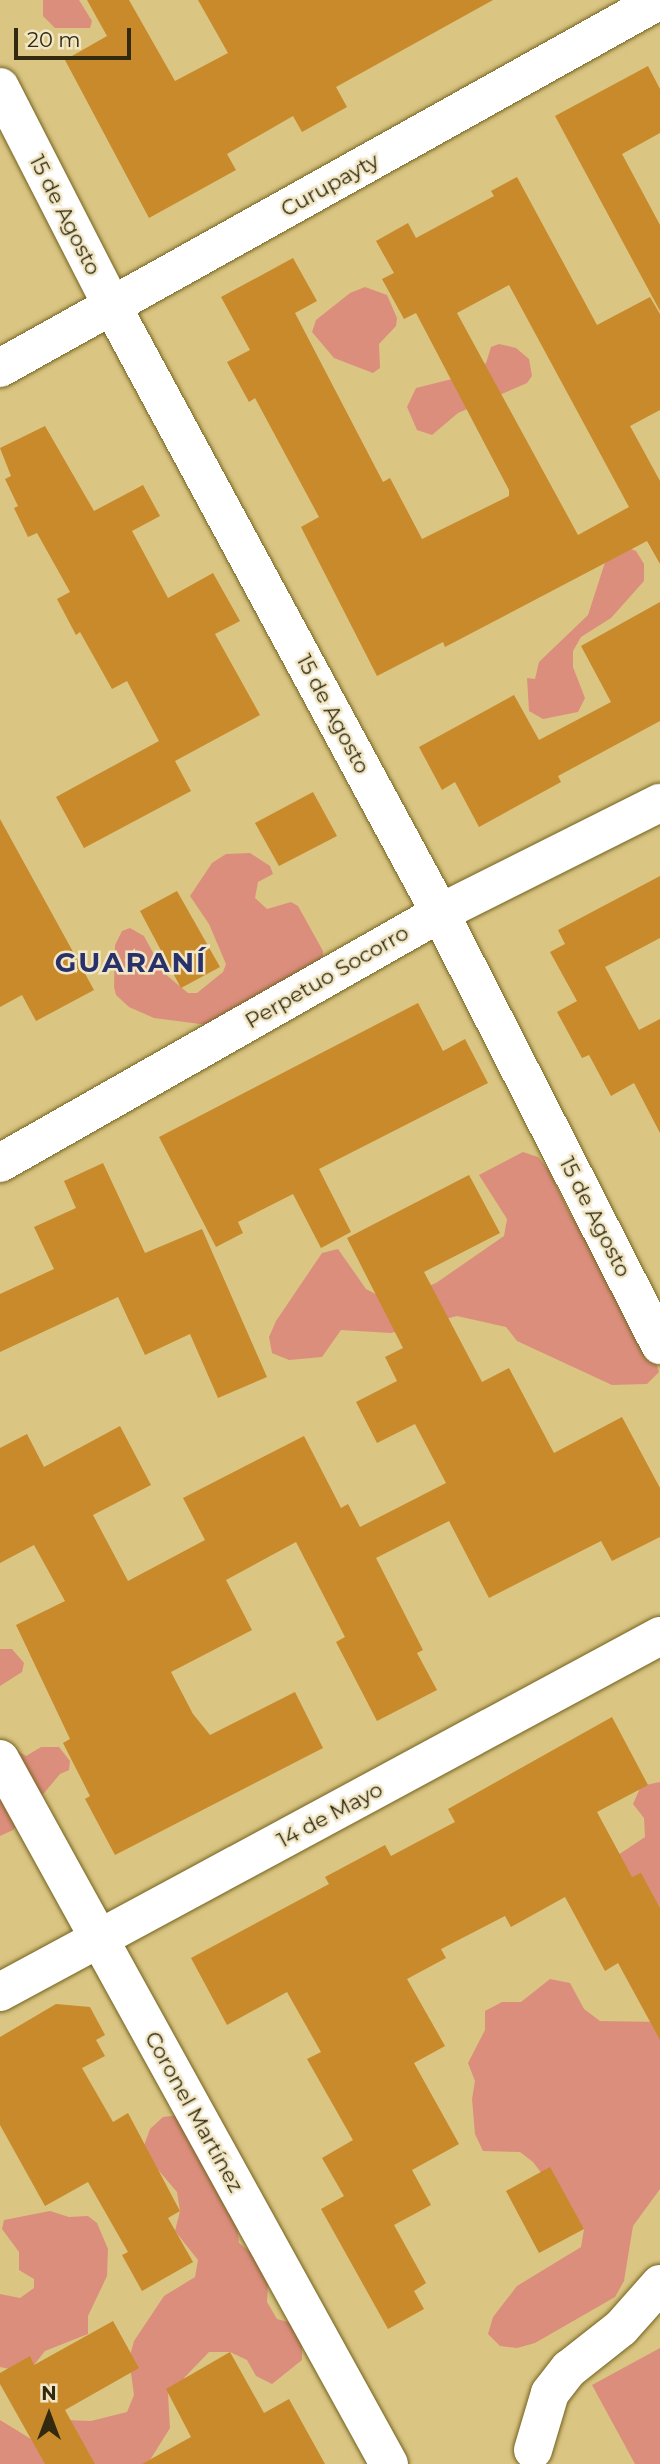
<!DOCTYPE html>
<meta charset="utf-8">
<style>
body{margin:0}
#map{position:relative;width:660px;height:2464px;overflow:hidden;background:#dac583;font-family:Montserrat,sans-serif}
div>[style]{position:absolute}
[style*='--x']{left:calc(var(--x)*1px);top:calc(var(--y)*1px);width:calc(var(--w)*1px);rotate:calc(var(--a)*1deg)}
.green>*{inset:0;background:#dc8e7d}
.building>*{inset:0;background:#c88a2b}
.roads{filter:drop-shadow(0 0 2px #74621e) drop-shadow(0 0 2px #74621e)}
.minor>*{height:38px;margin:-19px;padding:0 19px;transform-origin:19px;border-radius:19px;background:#fff}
span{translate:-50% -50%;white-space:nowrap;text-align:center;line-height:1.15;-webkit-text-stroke:5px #f1e7c6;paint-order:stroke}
.street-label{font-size:21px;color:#322a0e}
.district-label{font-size:28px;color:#28316a;font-weight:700;letter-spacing:2px}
.north{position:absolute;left:14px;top:2380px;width:70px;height:70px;-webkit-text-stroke:5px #f1e7c6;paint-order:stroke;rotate:0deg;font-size:19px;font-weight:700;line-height:28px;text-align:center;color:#322a0e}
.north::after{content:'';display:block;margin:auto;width:24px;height:32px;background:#322a0e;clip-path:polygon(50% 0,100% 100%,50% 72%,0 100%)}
.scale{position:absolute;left:14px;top:28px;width:117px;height:32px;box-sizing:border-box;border:4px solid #322a0e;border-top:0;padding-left:9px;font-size:21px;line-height:24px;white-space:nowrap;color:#322a0e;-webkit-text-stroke:5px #f1e7c6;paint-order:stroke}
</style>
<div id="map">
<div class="green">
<i style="clip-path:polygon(43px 0,79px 0,92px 21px,90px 28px,55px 28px,43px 16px)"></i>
<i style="clip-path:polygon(365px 287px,387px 295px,397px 318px,396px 326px,379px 344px,380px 368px,373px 373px,334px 358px,312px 332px,316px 320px,350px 293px)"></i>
<i style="clip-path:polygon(499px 344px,516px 348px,529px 359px,532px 376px,527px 383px,458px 413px,432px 435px,417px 430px,407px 407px,416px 388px,472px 374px,486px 363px,491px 347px)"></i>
<i style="clip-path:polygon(621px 545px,636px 551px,644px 564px,644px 581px,611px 618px,581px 637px,573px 651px,573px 667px,585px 698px,578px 712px,543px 719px,529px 711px,527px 678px,535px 679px,539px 662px,588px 615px,608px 553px)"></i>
<i style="clip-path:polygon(250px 853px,270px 866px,273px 874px,258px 882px,255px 898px,267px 909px,291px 902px,298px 906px,323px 951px,322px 967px,208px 1025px,154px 1018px,129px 1007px,116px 995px,114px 987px,115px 945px,122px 931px,130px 928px,144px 936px,164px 973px,188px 993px,197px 993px,223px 972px,226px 964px,209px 924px,190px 896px,212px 863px,226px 854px)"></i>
<i style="clip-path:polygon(523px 1152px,538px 1157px,548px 1169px,570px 1214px,644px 1324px,659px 1372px,647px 1384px,612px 1385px,517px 1341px,506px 1327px,457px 1316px,391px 1333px,341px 1330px,322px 1357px,289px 1360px,272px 1353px,269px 1337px,276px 1321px,322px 1253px,338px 1249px,366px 1289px,391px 1302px,436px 1283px,504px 1236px,507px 1219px,479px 1175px)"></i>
<i style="clip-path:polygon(0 1649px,12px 1649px,24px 1663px,22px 1672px,0 1686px)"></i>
<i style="clip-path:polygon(0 1741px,26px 1756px,41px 1747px,59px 1747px,70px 1761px,69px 1770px,60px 1774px,13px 1830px,0 1836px)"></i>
<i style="clip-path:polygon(660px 1782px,660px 1914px,615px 1857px,645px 1837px,644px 1818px,633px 1804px,641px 1786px)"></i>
<i style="clip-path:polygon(550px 1979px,570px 1983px,584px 2009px,600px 2021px,660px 2022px,660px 2189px,633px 2226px,624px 2281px,615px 2297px,535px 2343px,517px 2348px,500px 2346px,488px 2334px,493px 2317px,517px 2286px,581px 2247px,584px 2229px,533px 2162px,520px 2152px,483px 2151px,475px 2134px,472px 2099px,475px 2081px,468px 2063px,485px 2030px,485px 2011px,502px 2002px,521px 2002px)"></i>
<i style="clip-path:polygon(181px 2115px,237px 2225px,239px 2243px,269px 2267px,267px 2302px,277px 2319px,295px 2324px,302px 2341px,302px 2360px,272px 2384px,256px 2376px,247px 2360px,230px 2352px,209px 2352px,184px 2378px,186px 2383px,168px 2394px,170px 2428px,150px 2460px,152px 2464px,0 2464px,0 2420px,31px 2439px,65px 2420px,91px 2421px,127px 2412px,134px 2395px,129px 2359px,134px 2341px,164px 2296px,195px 2277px,198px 2260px,175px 2231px,180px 2211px,177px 2192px,142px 2151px,150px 2129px,163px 2117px)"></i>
<i style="clip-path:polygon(50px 2211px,69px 2217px,88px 2216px,97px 2223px,108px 2249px,107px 2276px,88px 2316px,88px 2334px,45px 2351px,34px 2365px,15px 2370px,0 2367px,0 2294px,20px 2298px,34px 2288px,34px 2279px,19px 2270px,19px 2252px,2px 2229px,4px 2220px)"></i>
<i style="clip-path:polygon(660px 2348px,660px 2464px,635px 2464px,592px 2385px)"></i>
</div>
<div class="building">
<i style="clip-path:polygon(87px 0,129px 0,175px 81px,228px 53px,198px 0,493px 0,336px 87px,347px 107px,302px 132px,293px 116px,227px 154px,236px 170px,149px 218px,65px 60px,107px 36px)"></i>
<i style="clip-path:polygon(648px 66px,660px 89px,660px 133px,622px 154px,660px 225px,660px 311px,555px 116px)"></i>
<i style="clip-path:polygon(evenodd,517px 177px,597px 325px,650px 297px,660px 314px,660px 410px,630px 426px,660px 481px,660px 564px,647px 541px,445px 647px,443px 642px,377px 676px,301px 527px,319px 517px,255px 398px,249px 402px,227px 362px,250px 350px,221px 297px,293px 258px,317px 301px,295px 313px,383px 482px,390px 478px,422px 539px,509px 496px,509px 490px,416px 313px,404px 319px,382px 279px,394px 273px,376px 241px,408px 223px,416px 238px,494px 196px,491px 191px,517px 177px,509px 285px,629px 507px,578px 535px,457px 313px,509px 285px)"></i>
<i style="clip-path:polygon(45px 426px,94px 511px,143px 485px,160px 516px,132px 531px,168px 598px,213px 573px,240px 621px,215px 634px,260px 715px,175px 761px,191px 791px,84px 848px,56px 797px,159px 741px,127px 681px,112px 689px,80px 632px,76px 635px,57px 599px,70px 592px,37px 533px,28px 537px,14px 508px,18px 506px,5px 479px,11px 476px,0 448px)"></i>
<i style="clip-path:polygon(660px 602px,660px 721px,558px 776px,561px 782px,479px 827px,455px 782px,442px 790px,419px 747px,514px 695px,539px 740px,611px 702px,581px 646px)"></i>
<i style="clip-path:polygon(313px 792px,337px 836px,279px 866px,255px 823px)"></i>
<i style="clip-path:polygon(0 819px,94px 990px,36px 1021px,22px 995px,0 1007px)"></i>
<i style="clip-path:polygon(660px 876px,660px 938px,605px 967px,639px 1030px,660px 1019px,660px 1133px,634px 1083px,611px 1096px,589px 1055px,582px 1058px,557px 1012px,577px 1001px,550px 952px,565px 944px,558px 930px)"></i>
<i style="clip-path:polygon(177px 891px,220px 967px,181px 988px,140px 911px)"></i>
<i style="clip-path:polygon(418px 1003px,443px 1051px,465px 1039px,488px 1083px,319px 1169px,351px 1232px,321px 1248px,293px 1194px,238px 1222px,243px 1233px,216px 1247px,159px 1137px)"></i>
<i style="clip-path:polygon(103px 1163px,145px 1253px,202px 1229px,267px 1377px,218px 1398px,190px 1334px,145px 1355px,118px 1297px,0 1352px,0 1294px,54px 1269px,34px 1227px,76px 1208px,64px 1181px)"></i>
<i style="clip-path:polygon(469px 1175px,500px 1233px,424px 1272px,482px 1382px,509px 1368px,554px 1453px,622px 1417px,660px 1488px,660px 1537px,612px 1561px,601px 1541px,489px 1598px,449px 1521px,376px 1558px,423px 1650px,417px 1653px,437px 1690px,377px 1721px,336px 1642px,345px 1637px,296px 1542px,226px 1580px,252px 1630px,171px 1672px,193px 1714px,210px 1735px,295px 1692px,323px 1748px,115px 1855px,85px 1799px,90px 1796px,63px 1743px,70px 1739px,16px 1625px,65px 1601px,34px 1545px,0 1563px,0 1448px,27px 1434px,44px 1467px,120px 1426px,151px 1485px,93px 1515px,128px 1581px,205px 1540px,183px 1498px,304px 1436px,341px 1508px,348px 1504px,360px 1527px,446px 1483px,415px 1424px,377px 1443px,356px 1402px,397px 1381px,385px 1357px,403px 1348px,347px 1238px)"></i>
<i style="clip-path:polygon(612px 1717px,648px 1785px,597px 1812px,632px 1877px,641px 1873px,660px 1908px,660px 2040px,618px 1963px,605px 1971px,565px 1897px,511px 1927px,505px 1916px,441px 1949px,446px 1958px,407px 1979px,445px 2046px,414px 2063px,459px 2144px,412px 2170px,431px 2205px,394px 2225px,426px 2283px,414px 2291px,424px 2309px,388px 2329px,321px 2209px,344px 2196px,322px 2158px,353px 2140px,307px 2059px,321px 2052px,287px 1992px,227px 2025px,191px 1958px,329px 1884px,325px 1877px,385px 1845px,391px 1856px,455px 1822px,448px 1809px)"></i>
<i style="clip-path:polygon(56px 2004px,90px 2007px,105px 2035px,96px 2040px,105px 2056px,82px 2068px,113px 2122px,128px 2113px,180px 2211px,168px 2218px,193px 2262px,142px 2291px,122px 2255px,128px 2252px,88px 2182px,45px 2206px,0 2125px,0 2037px)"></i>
<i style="clip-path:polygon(550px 2167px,584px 2229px,539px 2253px,506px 2191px)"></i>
<i style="clip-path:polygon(113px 2321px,139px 2368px,65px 2410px,95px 2464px,45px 2464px,0 2384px,0 2373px,30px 2356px,34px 2365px)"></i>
<i style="clip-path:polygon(230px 2352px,264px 2413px,289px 2399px,325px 2464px,142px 2464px,191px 2437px,166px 2389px)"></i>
</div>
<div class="roads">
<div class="minor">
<i style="--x:0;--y:87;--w:246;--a:62.9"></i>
<i style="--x:112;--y:306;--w:690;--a:61.61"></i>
<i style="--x:440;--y:913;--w:485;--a:63"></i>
<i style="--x:0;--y:368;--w:756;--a:-29.14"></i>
<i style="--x:0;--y:1163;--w:506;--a:-29.6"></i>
<i style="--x:440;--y:913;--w:246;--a:-26.6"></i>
<i style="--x:0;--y:1759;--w:805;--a:61.11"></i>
<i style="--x:0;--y:1992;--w:750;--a:-28.34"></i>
<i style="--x:533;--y:2450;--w:59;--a:-73.4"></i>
<i style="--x:550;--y:2393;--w:31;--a:-52"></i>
<i style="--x:569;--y:2369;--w:66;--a:-38.3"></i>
<i style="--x:621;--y:2328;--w:59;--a:-48.4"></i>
</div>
</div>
<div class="street-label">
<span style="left:330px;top:185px;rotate:-29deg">Curupayty</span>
<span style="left:65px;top:215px;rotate:63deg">15 de Agosto</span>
<span style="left:333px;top:714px;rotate:62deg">15 de Agosto</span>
<span style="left:327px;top:977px;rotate:-30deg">Perpetuo Socorro</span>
<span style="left:595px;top:1217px;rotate:63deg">15 de Agosto</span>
<span style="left:330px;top:1815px;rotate:-28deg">14 de Mayo</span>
<span style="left:194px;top:2112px;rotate:61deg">Coronel Martínez</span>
</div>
<div class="district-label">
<span style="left:131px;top:962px">GUARANÍ</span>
</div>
<div class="north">N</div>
<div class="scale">20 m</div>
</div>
